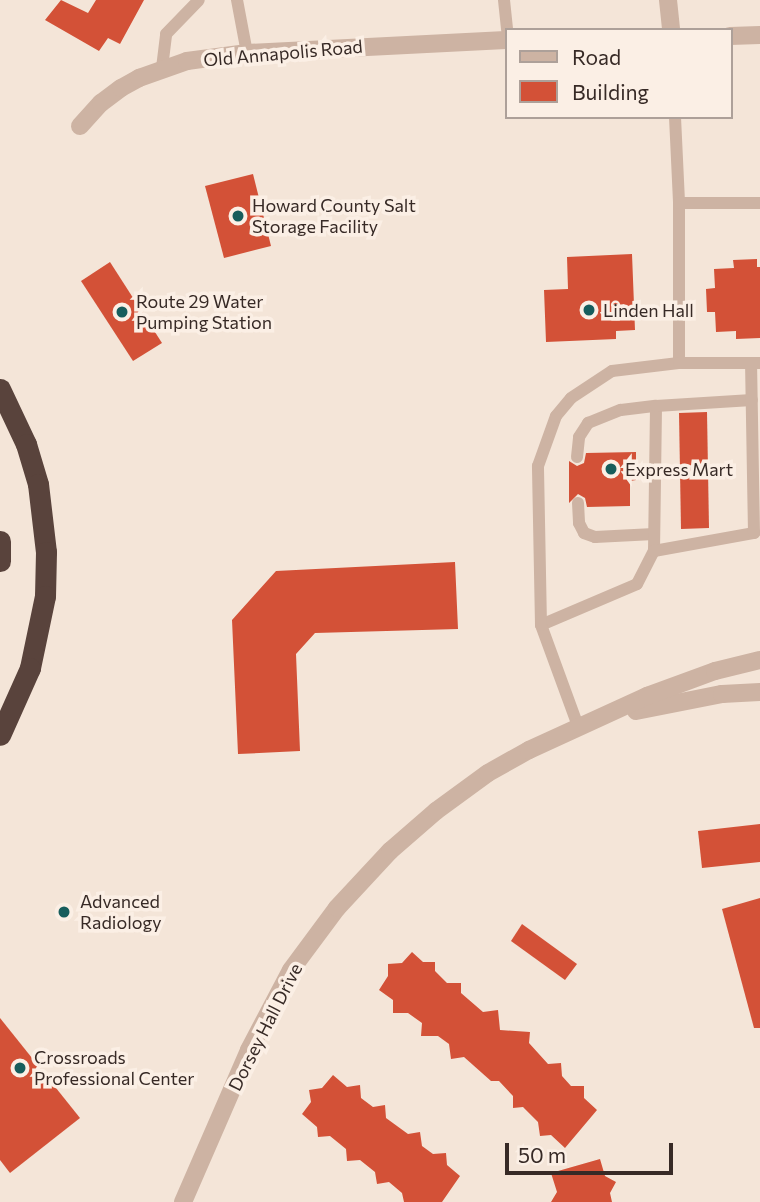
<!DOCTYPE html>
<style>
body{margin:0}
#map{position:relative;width:760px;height:1202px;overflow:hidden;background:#f4e5d8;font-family:Commissioner,sans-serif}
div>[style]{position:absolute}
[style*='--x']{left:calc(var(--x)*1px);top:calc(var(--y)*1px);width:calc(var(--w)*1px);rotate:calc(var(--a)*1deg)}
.building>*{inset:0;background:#d35137}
.lane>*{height:12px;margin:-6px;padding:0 6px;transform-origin:6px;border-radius:6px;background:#cdb3a3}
.street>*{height:18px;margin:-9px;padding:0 9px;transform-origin:9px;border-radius:9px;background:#cdb3a3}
.highway>*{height:21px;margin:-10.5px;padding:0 10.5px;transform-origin:10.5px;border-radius:10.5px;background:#59433c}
.dots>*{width:19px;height:19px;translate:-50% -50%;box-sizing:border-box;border:4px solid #fbefe5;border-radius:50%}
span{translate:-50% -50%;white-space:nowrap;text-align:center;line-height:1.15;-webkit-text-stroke:7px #fbefe5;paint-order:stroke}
.street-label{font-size:18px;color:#372a26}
.poi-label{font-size:18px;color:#372a26}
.left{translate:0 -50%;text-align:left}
.legend{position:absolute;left:505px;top:28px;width:228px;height:91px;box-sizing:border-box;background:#fbefe5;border:2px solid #ada099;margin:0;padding:9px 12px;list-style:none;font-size:21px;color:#372a26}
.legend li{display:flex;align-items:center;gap:14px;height:35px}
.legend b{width:35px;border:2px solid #ada099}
.scale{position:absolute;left:505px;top:1143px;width:168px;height:32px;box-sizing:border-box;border:4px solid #372a26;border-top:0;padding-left:9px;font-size:21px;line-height:24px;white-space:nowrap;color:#372a26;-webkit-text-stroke:5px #fbefe5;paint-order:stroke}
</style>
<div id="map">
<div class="building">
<i style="clip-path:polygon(61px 0,88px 13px,96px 0,144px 0,120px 44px,108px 38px,99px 51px,45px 20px)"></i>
<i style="clip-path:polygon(253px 174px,271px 246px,224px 258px,205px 186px)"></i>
<i style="clip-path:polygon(632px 254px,635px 330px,616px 331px,616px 339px,546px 342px,544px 290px,568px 289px,567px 257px)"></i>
<i style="clip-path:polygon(757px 259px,757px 267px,760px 267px,760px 338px,736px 339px,736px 331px,716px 332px,715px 312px,707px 312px,706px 289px,715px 288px,714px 269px,734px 268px,733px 260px)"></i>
<i style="clip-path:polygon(110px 262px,162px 343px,133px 361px,81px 281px)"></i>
<i style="clip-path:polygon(707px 412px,709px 528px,681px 529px,679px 413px)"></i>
<i style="clip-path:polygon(636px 452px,636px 480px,630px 481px,630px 506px,587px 507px,585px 498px,578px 494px,569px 503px,569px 461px,577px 466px,584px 463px,586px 453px)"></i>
<i style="clip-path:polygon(455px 562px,458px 629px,315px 633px,296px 654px,300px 751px,238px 754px,232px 620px,276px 571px)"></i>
<i style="clip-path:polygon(760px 824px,760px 862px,702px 868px,698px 831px)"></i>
<i style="clip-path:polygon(760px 898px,760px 1028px,754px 1028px,722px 909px)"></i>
<i style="clip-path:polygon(522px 924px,577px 964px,565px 980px,511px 941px)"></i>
<i style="clip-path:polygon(412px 952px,423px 962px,435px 962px,435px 971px,447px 983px,461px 983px,461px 993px,483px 1012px,498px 1010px,500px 1030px,530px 1032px,529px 1043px,548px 1064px,561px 1063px,562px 1076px,571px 1086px,584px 1086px,584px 1098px,597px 1110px,565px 1148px,551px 1135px,540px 1136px,538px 1122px,523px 1107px,513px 1108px,513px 1096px,499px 1081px,491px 1081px,464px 1057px,451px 1059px,449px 1044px,438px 1036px,421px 1036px,422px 1023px,408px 1013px,393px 1013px,393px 1000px,379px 990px,388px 976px,388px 964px,402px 963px)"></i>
<i style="clip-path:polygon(0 1018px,80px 1118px,10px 1173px,0 1160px)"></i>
<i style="clip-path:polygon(333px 1075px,347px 1087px,360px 1085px,361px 1098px,373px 1107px,385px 1105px,386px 1118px,408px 1134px,420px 1132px,422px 1146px,433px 1154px,446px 1153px,447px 1165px,460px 1176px,442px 1202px,404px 1202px,402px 1193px,389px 1182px,377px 1184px,375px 1172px,360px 1160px,347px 1161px,346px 1149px,330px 1136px,318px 1137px,317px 1127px,302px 1114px,311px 1102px,309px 1090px,322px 1088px)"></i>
<i style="clip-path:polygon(600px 1159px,605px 1176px,616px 1182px,610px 1193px,612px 1202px,551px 1202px,557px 1192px,551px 1173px)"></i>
</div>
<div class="lane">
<i style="--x:237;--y:0;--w:54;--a:79.3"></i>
<i style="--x:504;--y:0;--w:30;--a:84"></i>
<i style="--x:162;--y:68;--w:34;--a:-83"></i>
<i style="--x:166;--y:34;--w:47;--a:-45.9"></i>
<i style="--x:675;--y:117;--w:86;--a:87.3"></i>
<i style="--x:679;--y:203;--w:160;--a:90"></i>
<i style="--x:679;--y:203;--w:81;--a:0"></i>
<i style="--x:577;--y:457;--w:20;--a:-84"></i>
<i style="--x:579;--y:437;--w:17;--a:-57"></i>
<i style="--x:588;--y:423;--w:35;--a:-22"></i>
<i style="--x:621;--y:410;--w:35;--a:-7"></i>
<i style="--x:578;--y:503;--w:20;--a:87"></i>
<i style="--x:579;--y:523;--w:11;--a:63"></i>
<i style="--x:584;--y:533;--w:12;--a:20"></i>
<i style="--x:595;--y:537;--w:59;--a:-2.9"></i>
<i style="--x:654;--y:551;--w:145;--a:-89.2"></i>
<i style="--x:656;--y:406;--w:96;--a:-3.6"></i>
<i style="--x:541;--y:625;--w:104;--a:-23.1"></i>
<i style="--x:637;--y:584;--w:37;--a:-63"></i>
<i style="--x:654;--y:551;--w:102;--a:-10.2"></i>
<i style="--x:754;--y:533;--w:169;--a:-91"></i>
<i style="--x:578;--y:726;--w:108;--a:-110.1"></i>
<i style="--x:541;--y:625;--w:159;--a:-91.1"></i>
<i style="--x:538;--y:466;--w:53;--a:-70.2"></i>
<i style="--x:556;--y:416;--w:23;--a:-50"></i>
<i style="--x:571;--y:398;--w:49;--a:-33.4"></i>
<i style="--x:612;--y:371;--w:67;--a:-6.8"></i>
<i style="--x:679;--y:363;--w:81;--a:0"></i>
</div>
<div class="street">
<i style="--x:668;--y:0;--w:30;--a:84"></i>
<i style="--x:730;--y:36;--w:30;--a:-2"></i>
<i style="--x:80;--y:126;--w:31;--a:-48"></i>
<i style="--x:101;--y:103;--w:25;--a:-37"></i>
<i style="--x:121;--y:88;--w:21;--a:-29"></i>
<i style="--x:139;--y:78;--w:51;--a:-19.5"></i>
<i style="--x:187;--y:61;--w:61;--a:-7.6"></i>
<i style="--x:247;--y:53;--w:259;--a:-2.9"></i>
<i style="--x:636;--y:711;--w:88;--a:-11.2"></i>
<i style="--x:722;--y:694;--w:38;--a:-3"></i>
<i style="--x:183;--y:1202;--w:166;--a:-66.5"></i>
<i style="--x:249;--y:1050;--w:90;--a:-62.3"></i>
<i style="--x:291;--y:970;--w:77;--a:-53.4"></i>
<i style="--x:337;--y:908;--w:78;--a:-47.1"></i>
<i style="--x:390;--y:851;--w:61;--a:-41"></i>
<i style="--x:436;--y:811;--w:64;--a:-36.2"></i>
<i style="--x:488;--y:773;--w:47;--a:-29.3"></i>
<i style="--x:529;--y:750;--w:130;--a:-24.6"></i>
<i style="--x:647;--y:696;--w:72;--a:-20.2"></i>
<i style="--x:715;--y:671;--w:46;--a:-13.7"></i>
</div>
<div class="highway">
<i style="--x:0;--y:389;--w:61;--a:64.7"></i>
<i style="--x:26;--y:444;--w:42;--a:73.3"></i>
<i style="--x:38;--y:484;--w:68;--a:83.3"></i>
<i style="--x:46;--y:552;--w:44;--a:91.3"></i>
<i style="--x:45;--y:596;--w:74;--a:101.8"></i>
<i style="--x:30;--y:668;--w:73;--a:114.1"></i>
<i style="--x:0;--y:541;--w:20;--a:90"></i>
</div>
<div class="dots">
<i style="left:238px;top:216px;background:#175d5c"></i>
<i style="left:589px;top:310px;background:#175d5c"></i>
<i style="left:122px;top:312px;background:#175d5c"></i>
<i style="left:611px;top:469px;background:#175d5c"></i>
<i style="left:64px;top:912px;background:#175d5c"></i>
<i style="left:20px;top:1068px;background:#175d5c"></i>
</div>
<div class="street-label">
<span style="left:283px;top:53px;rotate:-5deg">Old Annapolis Road</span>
<span style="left:265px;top:1027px;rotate:-63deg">Dorsey Hall Drive</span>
</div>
<div class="poi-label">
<span class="left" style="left:252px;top:216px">Howard County Salt<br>Storage Facility</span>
<span class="left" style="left:136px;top:312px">Route 29 Water<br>Pumping Station</span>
<span class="left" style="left:603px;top:310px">Linden Hall</span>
<span class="left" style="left:625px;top:469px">Express Mart</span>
<span class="left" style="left:80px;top:912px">Advanced<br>Radiology</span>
<span class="left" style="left:34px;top:1068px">Crossroads<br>Professional Center</span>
</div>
<ul class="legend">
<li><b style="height:9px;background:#cdb3a3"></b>Road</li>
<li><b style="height:19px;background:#d35137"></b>Building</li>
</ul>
<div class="scale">50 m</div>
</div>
